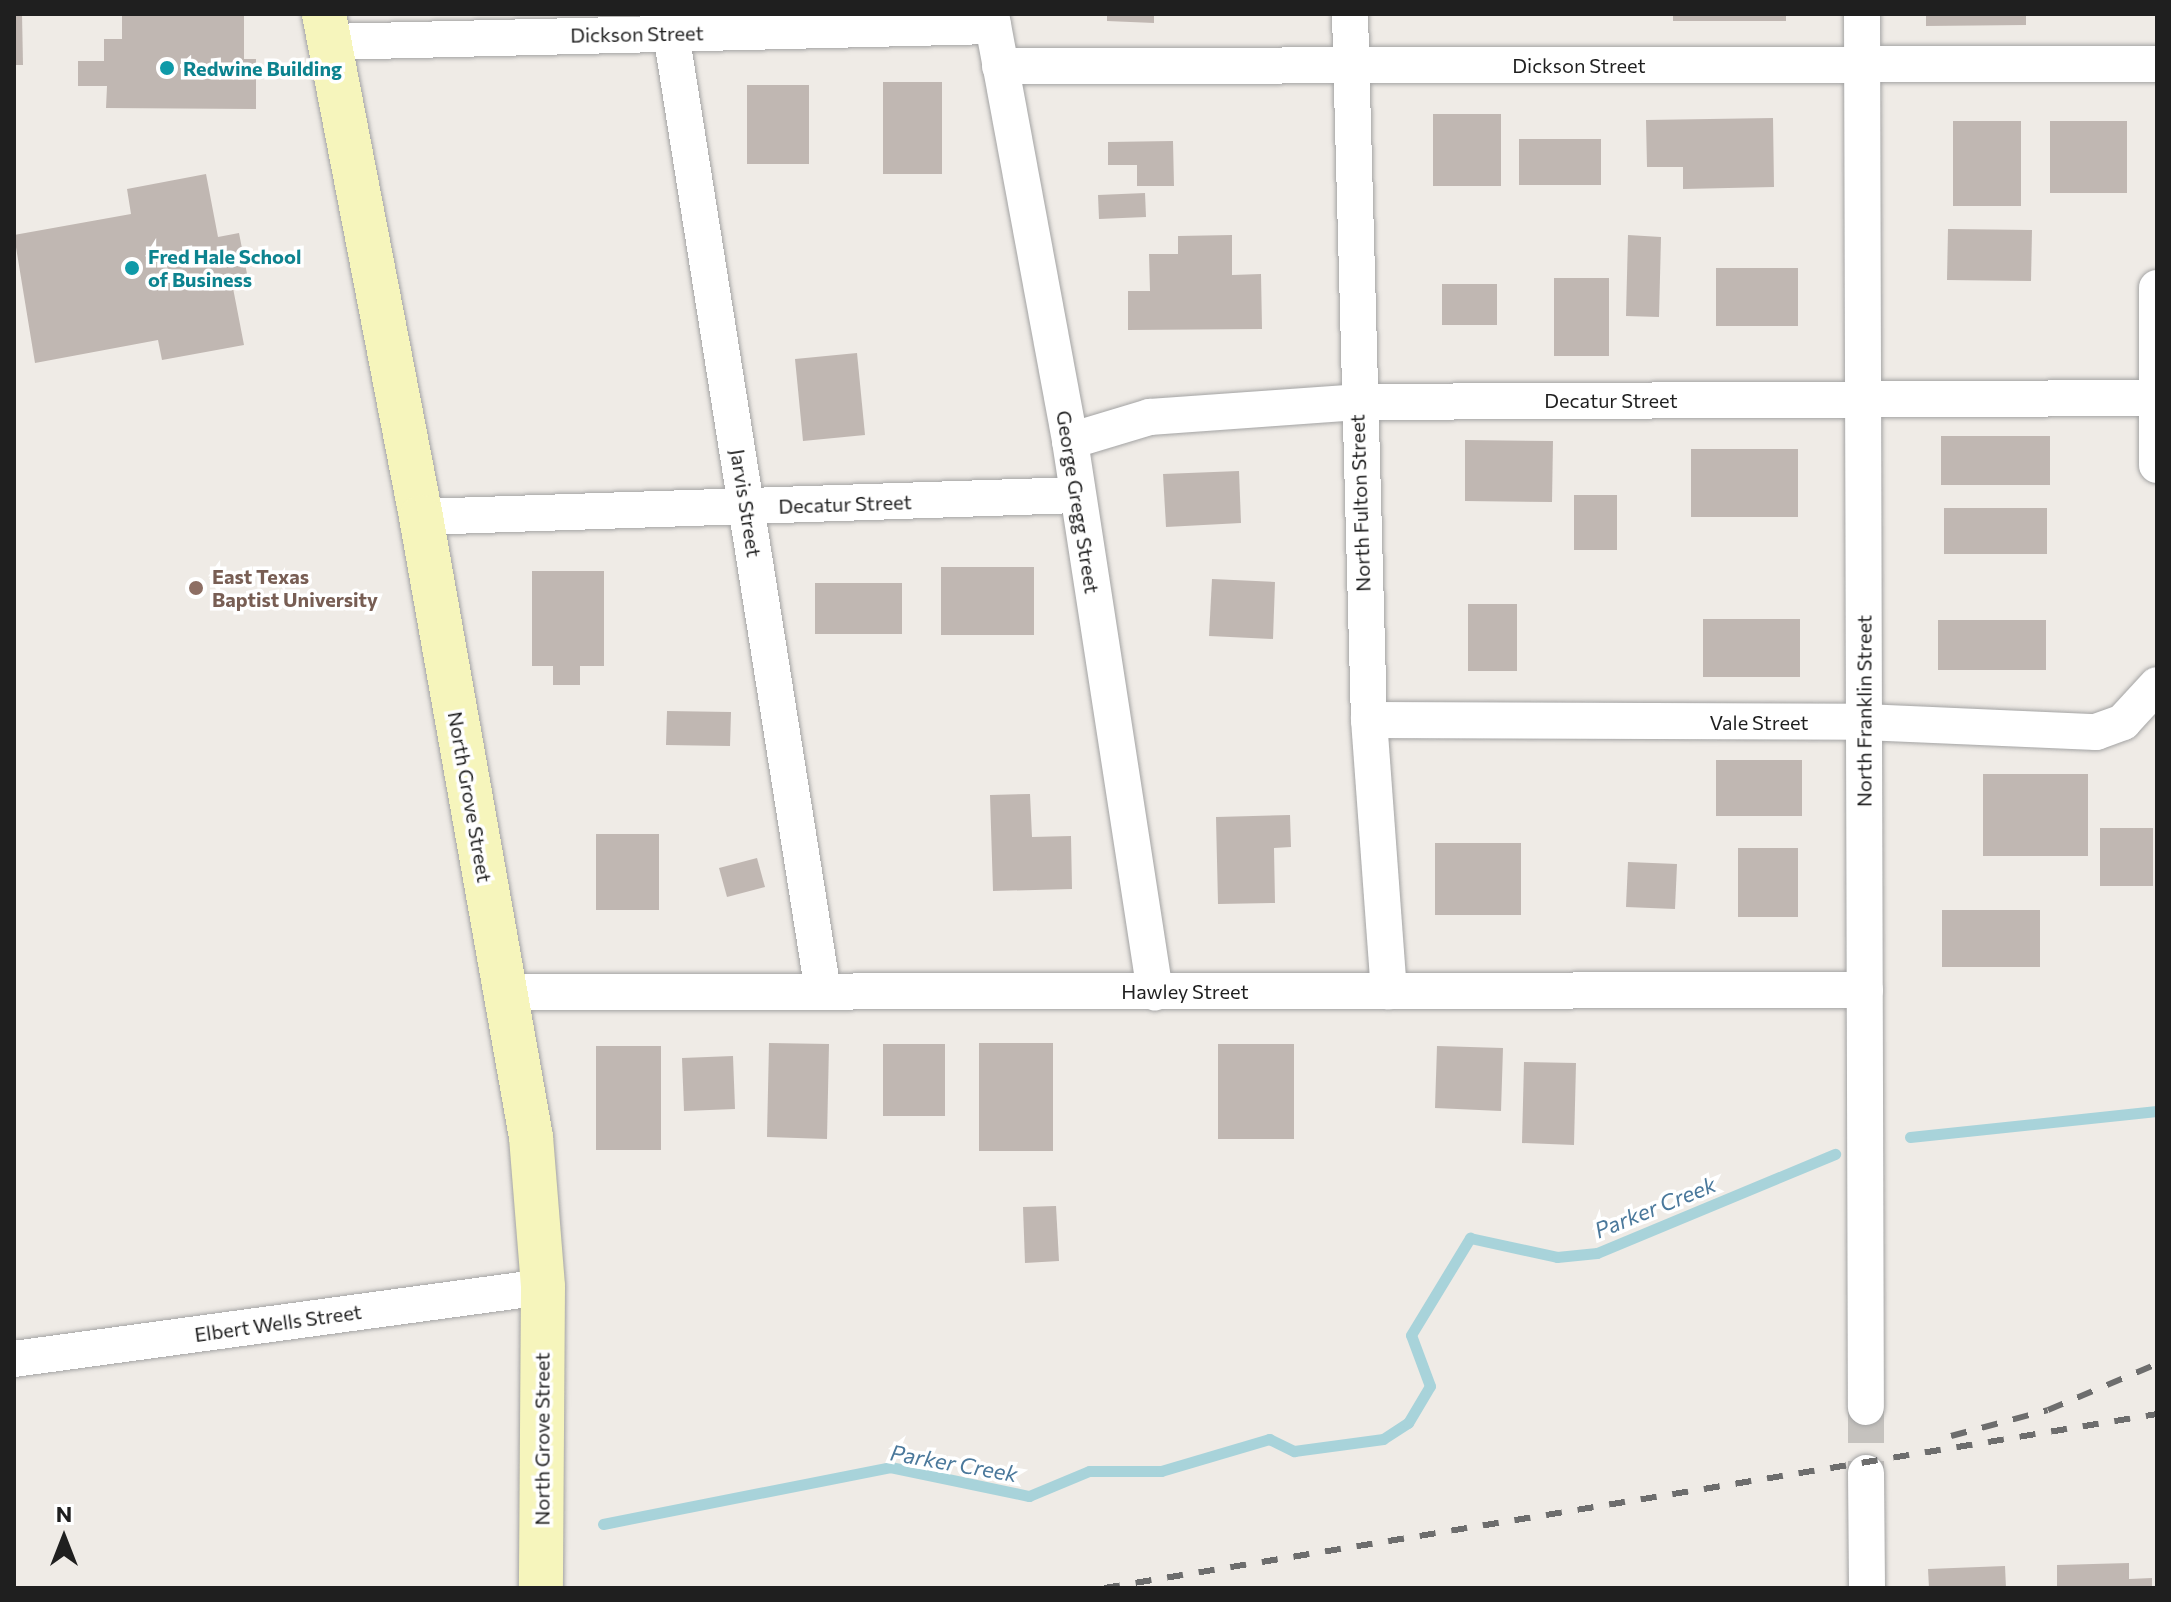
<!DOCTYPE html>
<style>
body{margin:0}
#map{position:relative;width:2171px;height:1602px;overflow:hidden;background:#efebe6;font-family:Commissioner,sans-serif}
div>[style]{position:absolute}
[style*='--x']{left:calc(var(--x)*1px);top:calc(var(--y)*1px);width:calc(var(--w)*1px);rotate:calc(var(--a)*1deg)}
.stream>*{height:11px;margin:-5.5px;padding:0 5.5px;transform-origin:5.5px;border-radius:5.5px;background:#a8d3da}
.building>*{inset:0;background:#c0b7b2}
.minor-tunnel>*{height:36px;margin-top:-18px;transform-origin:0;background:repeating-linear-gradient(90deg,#c5c2be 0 36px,transparent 0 54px)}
.roads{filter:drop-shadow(0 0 2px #a3a3a3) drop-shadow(0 0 2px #a3a3a3)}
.minor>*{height:36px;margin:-18px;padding:0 18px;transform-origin:18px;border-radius:18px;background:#fff}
.secondary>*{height:44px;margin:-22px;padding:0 22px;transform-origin:22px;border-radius:22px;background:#f6f5bc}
.rail>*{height:6px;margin-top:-3px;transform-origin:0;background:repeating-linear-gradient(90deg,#6d6d6d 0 16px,transparent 0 32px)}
.dots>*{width:22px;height:22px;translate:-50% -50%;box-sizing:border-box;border:4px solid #fff;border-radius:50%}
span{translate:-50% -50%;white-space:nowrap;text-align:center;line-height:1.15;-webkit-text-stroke:7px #fff;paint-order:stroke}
.street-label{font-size:20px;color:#1f1f1f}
.culture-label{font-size:20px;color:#0d838f;font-weight:700}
.left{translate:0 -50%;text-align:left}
.education-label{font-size:20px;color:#785e54;font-weight:700}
.water-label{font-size:22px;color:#4a789b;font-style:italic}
.frame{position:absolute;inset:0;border:16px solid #1f1f1f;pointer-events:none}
.north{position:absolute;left:24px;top:1498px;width:80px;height:80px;-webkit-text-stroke:6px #fff;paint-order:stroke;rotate:0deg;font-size:22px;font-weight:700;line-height:32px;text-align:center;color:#1f1f1f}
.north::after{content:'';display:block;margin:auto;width:28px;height:36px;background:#1f1f1f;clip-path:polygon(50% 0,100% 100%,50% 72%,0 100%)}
</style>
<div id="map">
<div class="stream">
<i style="--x:1910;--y:1137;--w:248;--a:-6"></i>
<i style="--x:603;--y:1524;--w:293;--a:-11.2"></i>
<i style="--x:890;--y:1467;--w:142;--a:11.8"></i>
<i style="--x:1029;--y:1496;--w:65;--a:-22.6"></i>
<i style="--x:1089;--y:1471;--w:72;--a:0"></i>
<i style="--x:1161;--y:1471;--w:113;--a:-16.5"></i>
<i style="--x:1269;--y:1439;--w:28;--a:26"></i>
<i style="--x:1294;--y:1451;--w:90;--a:-7.7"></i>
<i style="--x:1383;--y:1439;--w:30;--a:-33"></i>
<i style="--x:1408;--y:1423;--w:43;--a:-59.3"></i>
<i style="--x:1430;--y:1386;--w:54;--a:-110.4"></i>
<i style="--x:1411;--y:1335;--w:114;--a:-58.7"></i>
<i style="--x:1470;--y:1238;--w:89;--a:12.3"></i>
<i style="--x:1557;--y:1257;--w:40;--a:-5.7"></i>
<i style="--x:1597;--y:1253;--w:258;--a:-22.6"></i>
</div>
<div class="building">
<i style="clip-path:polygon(14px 14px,22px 14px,23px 65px,14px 65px)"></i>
<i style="clip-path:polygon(122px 14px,244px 14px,244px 59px,256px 59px,256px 109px,106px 108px,107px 86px,78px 86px,78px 61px,104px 61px,104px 39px,122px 39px)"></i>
<i style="clip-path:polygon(1107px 14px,1154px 14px,1154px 23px,1107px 21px)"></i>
<i style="clip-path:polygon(1673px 14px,1786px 14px,1786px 21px,1673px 21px)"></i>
<i style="clip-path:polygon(1926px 14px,2026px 14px,2026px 25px,1926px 26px)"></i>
<i style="clip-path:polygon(883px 82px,942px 82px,942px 174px,883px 174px)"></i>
<i style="clip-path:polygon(747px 85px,809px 85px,809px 164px,747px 164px)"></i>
<i style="clip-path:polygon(1433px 114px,1501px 114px,1501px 186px,1433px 186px)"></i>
<i style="clip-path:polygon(1773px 118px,1774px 187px,1683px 189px,1683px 167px,1647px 167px,1646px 120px)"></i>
<i style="clip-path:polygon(1953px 121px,2021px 121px,2021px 206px,1953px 206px)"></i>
<i style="clip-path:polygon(2050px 121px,2127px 121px,2127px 193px,2050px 193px)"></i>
<i style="clip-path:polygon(1519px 139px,1601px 139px,1601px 185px,1519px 185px)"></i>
<i style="clip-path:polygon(1173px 141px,1174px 186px,1137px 186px,1137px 165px,1108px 165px,1108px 142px)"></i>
<i style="clip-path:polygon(206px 174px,218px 237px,239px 233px,249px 284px,233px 288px,244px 345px,162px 360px,158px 340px,35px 363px,14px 235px,131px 214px,127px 189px)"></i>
<i style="clip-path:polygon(1145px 193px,1146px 217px,1099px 219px,1098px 195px)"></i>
<i style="clip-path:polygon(1948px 229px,2032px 230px,2031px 281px,1947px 280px)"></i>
<i style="clip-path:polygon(1232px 235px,1232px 275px,1261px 274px,1262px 329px,1128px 330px,1128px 291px,1150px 291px,1149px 254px,1178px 254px,1178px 236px)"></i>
<i style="clip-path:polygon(1628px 235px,1661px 237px,1659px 317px,1626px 316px)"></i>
<i style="clip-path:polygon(1716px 268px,1798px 268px,1798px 326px,1716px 326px)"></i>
<i style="clip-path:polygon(1554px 278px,1609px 278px,1609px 356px,1554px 356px)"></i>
<i style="clip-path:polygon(1442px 284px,1497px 284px,1497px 325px,1442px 325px)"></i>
<i style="clip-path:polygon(857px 353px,865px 435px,803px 441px,795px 359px)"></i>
<i style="clip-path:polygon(1941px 436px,2050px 436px,2050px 485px,1941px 485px)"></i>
<i style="clip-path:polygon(1465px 440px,1553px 441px,1552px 502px,1465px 501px)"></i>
<i style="clip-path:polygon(1691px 449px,1798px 449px,1798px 517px,1691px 517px)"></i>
<i style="clip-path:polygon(1239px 471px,1241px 523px,1166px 527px,1163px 474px)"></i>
<i style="clip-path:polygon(1574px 495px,1617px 495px,1617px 550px,1574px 550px)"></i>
<i style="clip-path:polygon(1944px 508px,2047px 508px,2047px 554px,1944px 554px)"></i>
<i style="clip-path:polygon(941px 567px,1034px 567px,1034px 635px,941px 635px)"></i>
<i style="clip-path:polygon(532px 571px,604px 571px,604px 666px,580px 666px,580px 685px,553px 685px,553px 666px,532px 666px)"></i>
<i style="clip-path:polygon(1212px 579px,1275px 582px,1273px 639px,1209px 636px)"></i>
<i style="clip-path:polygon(815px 583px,902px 583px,902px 634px,815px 634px)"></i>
<i style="clip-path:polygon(1468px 604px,1517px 604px,1517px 671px,1468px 671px)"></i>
<i style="clip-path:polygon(1703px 619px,1800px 619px,1800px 677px,1703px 677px)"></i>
<i style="clip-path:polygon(1938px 620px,2046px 620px,2046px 670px,1938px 670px)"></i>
<i style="clip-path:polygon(667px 711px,731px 712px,730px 746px,666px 745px)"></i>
<i style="clip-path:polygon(1716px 760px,1802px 760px,1802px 816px,1716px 816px)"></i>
<i style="clip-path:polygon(1983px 774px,2088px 774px,2088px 856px,1983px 856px)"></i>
<i style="clip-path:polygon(1030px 794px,1032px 837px,1071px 836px,1072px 889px,993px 891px,990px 795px)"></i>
<i style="clip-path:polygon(1290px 815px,1291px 847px,1274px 848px,1275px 903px,1218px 904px,1216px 817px)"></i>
<i style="clip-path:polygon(2100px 828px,2153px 828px,2153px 886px,2100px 886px)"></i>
<i style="clip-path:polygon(596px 834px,659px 834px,659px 910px,596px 910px)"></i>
<i style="clip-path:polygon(1435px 843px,1521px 843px,1521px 915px,1435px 915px)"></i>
<i style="clip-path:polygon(1738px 848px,1798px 848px,1798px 917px,1738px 917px)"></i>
<i style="clip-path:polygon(757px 858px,765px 887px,727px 897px,719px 868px)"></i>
<i style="clip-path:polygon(1628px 862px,1677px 864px,1675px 909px,1626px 907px)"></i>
<i style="clip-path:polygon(1942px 910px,2040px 910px,2040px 967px,1942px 967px)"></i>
<i style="clip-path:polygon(769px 1043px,829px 1044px,827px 1139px,767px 1137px)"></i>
<i style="clip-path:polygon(979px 1043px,1053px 1043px,1053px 1151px,979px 1151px)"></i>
<i style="clip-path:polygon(883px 1044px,945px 1044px,945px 1116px,883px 1116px)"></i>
<i style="clip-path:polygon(1218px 1044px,1294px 1044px,1294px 1139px,1218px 1139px)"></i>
<i style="clip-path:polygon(596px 1046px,661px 1046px,661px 1150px,596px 1150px)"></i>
<i style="clip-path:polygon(1437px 1046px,1503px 1048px,1501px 1111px,1435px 1108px)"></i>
<i style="clip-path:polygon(733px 1056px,735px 1109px,684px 1111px,682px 1058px)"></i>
<i style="clip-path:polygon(1524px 1062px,1576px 1063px,1574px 1145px,1522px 1143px)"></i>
<i style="clip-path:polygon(1056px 1206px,1059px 1261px,1025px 1263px,1023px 1207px)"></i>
<i style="clip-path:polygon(2129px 1563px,2129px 1579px,2152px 1578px,2152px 1588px,2057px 1588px,2057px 1565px)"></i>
<i style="clip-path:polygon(2005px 1566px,2006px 1588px,1929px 1588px,1928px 1569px)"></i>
</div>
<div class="minor-tunnel">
<i style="--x:1866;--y:1407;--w:66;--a:90"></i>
</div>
<div class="roads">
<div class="minor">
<i style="--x:668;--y:14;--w:990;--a:80.99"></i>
<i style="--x:991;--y:14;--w:434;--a:79.5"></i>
<i style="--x:1070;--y:441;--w:558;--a:81.23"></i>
<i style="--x:1350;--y:14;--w:706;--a:88.46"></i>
<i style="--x:1369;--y:720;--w:272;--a:85.8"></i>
<i style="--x:1862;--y:14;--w:1393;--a:89.84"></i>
<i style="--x:329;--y:42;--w:664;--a:-1.38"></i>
<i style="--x:1000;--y:66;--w:1157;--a:-0.1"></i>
<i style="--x:2157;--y:288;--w:177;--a:90"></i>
<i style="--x:1070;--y:441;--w:84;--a:-16.7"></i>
<i style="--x:1150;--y:417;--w:208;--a:-4.1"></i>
<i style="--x:1357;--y:402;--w:800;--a:-0.29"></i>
<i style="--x:421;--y:517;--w:657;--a:-1.92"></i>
<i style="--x:1369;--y:720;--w:495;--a:0.2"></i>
<i style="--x:1864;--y:722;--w:232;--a:2.5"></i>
<i style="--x:2096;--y:732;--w:29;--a:-20"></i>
<i style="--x:2123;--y:722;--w:50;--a:-47.4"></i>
<i style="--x:504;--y:992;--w:1361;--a:-0.08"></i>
<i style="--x:14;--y:1359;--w:534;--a:-7.75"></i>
<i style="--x:1866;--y:1473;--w:115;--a:89.5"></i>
</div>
<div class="secondary">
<i style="--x:324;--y:14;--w:512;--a:79.08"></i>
<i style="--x:421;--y:517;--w:630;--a:79.94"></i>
<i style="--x:531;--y:1137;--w:150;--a:85.4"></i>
<i style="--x:543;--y:1287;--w:301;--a:90.4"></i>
</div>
</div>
<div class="rail">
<i style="--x:1951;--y:1436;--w:100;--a:-15"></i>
<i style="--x:2048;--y:1410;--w:118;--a:-22.9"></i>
<i style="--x:1104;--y:1588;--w:1067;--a:-9.38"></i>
</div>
<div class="dots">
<i style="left:167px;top:68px;background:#0f9aa8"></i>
<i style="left:132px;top:268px;background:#0f9aa8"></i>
<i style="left:196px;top:588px;background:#8d6e63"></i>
</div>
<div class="street-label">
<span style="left:637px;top:34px;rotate:-1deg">Dickson Street</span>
<span style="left:1579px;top:65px">Dickson Street</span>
<span style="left:1611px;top:400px">Decatur Street</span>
<span style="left:1078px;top:502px;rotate:81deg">George Gregg Street</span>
<span style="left:746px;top:503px;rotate:81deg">Jarvis Street</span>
<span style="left:1360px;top:503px;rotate:-92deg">North Fulton Street</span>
<span style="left:845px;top:504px;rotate:-2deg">Decatur Street</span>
<span style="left:1864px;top:711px;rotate:-90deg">North Franklin Street</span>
<span style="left:1759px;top:722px">Vale Street</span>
<span style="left:470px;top:797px;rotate:80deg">North Grove Street</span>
<span style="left:1185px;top:991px">Hawley Street</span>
<span style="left:278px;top:1323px;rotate:-8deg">Elbert Wells Street</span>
<span style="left:542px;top:1439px;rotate:-90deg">North Grove Street</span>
</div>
<div class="culture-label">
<span class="left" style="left:183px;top:68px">Redwine Building</span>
<span class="left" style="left:148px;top:268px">Fred Hale School<br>of Business</span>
</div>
<div class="education-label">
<span class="left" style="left:212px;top:588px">East Texas<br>Baptist University</span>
</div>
<div class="water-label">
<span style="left:1655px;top:1207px;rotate:-22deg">Parker Creek</span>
<span style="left:954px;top:1463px;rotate:10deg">Parker Creek</span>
</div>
<div class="frame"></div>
<div class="north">N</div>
</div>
